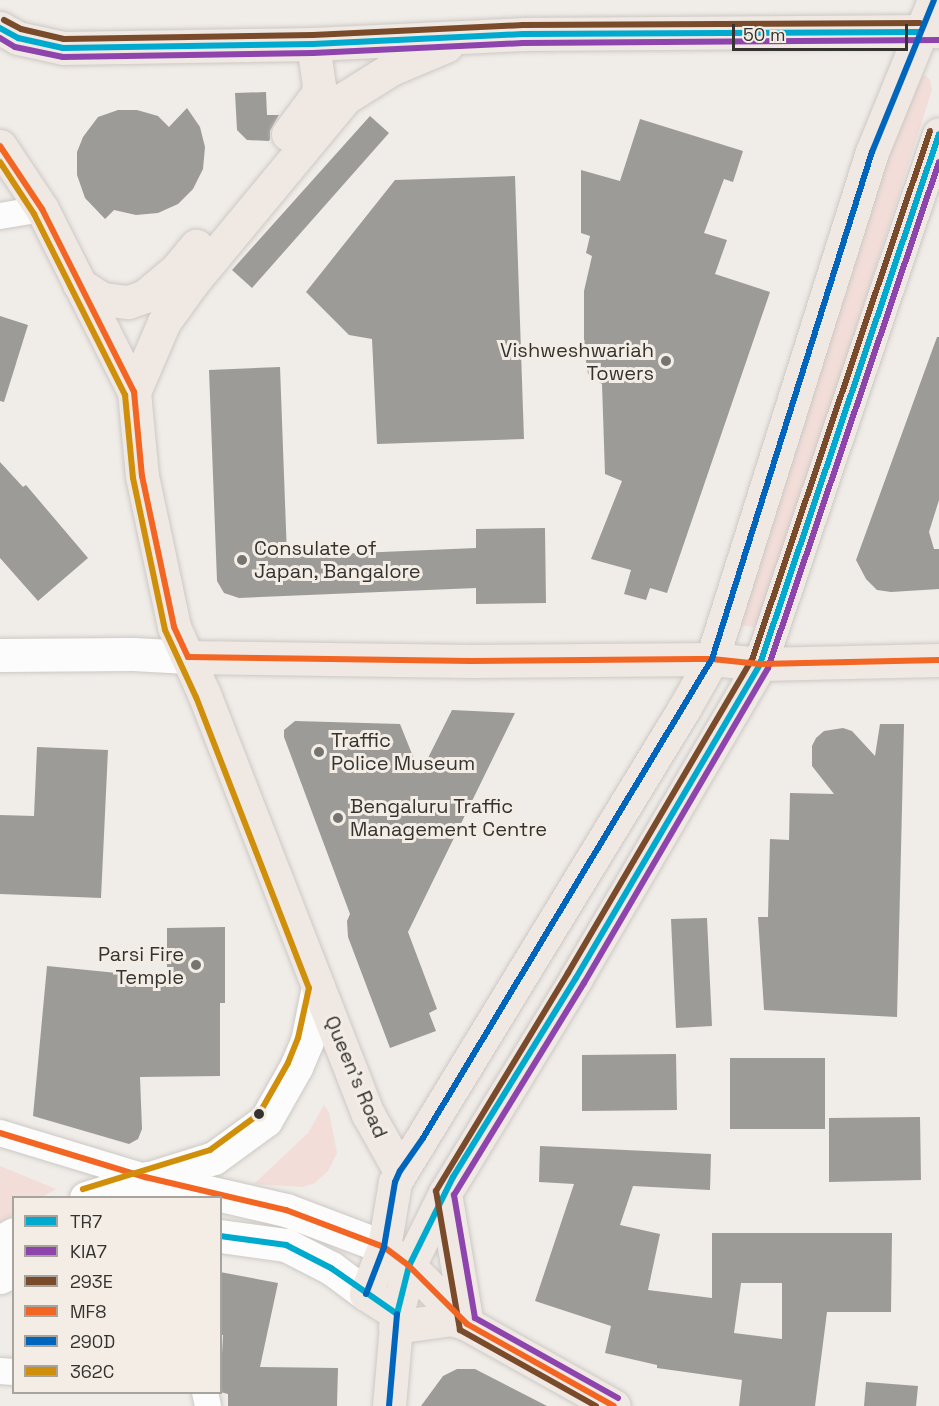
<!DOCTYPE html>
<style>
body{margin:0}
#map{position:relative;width:939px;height:1406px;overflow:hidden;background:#f0ece8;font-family:"Space Grotesk",sans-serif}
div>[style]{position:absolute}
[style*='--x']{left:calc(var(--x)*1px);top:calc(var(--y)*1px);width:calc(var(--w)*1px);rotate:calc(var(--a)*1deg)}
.green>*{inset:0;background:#f2ddd8}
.building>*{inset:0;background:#9d9b98}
.roads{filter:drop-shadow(0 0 2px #ccc9c5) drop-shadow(0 0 2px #ccc9c5)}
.street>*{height:26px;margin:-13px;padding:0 13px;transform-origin:13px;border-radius:13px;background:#fdfcfc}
.secondary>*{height:33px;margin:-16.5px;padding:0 16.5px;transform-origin:16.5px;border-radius:16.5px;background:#fdfcfc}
.primary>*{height:33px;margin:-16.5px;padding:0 16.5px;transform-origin:16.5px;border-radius:16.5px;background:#efe8e3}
.bus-1>*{height:6px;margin:-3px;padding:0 3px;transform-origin:3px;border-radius:3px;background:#00a9ce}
.bus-2>*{height:6px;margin:-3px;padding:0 3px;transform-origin:3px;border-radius:3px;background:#8e44ad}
.bus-3>*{height:6px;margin:-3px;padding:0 3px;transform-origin:3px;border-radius:3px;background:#7a4b2a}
.bus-4>*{height:6px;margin:-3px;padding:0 3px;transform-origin:3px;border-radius:3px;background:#f26522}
.bus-5>*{height:6px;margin:-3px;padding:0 3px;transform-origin:3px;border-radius:3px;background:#0065bd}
.bus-6>*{height:6px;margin:-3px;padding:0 3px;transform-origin:3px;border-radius:3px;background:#d08f0a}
.dots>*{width:16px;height:16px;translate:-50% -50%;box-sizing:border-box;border:3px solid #f3ede5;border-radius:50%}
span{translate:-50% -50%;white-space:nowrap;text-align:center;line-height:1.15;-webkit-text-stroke:6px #f3ede5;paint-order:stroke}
.poi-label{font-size:20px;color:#353330}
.right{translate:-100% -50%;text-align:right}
.left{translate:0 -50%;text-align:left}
.street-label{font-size:20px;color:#353330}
.legend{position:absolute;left:12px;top:1196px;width:210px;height:198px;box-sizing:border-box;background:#f3ede5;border:2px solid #a7a39d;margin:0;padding:8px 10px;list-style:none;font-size:18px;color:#353330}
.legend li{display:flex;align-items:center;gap:12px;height:30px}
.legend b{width:30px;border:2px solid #a7a39d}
.scale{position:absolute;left:732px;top:24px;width:176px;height:27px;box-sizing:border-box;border:3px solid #353330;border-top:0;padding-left:8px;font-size:18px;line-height:21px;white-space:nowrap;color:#353330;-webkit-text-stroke:4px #f3ede5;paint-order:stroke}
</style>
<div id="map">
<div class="green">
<i style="clip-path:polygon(925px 75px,930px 80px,932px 90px,761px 628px,739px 625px,912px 82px)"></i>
<i style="clip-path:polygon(324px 1105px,329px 1112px,337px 1153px,328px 1171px,315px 1183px,303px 1187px,254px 1184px,308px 1133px)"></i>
<i style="clip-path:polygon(0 1166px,56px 1189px,42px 1197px,14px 1198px,13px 1215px,0 1223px)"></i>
</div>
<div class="building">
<i style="clip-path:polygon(266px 92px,267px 115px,279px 115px,270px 131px,270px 139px,269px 141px,247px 140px,237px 130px,235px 93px)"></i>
<i style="clip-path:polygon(187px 108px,200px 127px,205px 147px,203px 169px,193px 189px,178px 204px,158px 213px,136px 215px,114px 210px,105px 219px,85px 198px,77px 175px,77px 152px,83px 137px,98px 117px,118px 110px,137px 110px,158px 116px,169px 127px)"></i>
<i style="clip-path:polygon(370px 116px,389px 133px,252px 288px,232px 270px)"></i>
<i style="clip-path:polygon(640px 119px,743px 151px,733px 182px,724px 179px,704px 233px,727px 240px,715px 274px,770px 292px,667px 593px,650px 588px,646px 600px,624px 594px,631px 570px,591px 559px,622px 481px,605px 474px,602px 384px,588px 374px,584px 348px,584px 291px,592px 256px,586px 253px,590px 236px,581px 233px,581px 170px,620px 181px)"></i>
<i style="clip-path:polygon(515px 176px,524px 439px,377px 444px,372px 339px,349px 335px,306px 292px,395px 180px)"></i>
<i style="clip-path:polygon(0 316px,28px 325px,4px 402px,0 401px)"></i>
<i style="clip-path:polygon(937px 337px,939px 337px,939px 500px,929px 532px,934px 549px,939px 549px,939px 589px,891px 592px,877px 590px,866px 579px,856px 560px)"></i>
<i style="clip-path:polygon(280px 367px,287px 556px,476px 548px,476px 529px,545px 528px,546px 603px,476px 604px,476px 588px,239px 598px,224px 593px,217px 581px,209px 370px)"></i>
<i style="clip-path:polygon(0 462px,23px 487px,26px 485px,88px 558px,38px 601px,0 558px)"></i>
<i style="clip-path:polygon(452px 710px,515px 713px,408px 932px,437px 1009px,429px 1013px,436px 1031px,390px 1048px,348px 937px,347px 921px,350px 914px,284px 737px,284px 730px,295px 721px,400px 724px,420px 774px)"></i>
<i style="clip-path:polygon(880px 724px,904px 724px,897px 1017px,764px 1010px,758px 917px,768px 917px,770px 839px,789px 840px,790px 793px,834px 794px,812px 766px,812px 746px,816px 738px,824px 731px,843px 728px,852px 731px,875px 756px)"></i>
<i style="clip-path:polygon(37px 747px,108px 750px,101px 898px,0 894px,0 815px,34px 816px)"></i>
<i style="clip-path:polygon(707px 918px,712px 1026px,676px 1028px,671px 919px)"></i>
<i style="clip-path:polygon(225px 927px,225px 1003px,220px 1003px,220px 1076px,140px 1077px,142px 1129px,138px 1139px,129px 1144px,33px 1116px,47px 966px,167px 978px,167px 928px)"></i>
<i style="clip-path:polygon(676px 1054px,677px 1110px,582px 1111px,582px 1055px)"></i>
<i style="clip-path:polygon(730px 1058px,825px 1058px,825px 1129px,730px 1129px)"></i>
<i style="clip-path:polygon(920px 1117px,921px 1180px,829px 1182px,829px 1118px)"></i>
<i style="clip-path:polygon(evenodd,540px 1146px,711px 1154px,710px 1190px,633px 1186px,620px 1225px,660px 1234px,648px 1290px,712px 1298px,712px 1233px,892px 1233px,891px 1312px,827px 1312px,815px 1406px,739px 1406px,742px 1380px,657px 1368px,657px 1365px,605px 1353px,611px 1326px,535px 1301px,574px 1184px,539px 1182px,540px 1146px,741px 1283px,782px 1283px,782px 1339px,734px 1333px,741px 1283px)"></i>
<i style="clip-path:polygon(220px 1272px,278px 1283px,260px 1367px,338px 1368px,337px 1406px,228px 1406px,228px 1394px,220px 1392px,223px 1335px,220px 1335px)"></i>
<i style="clip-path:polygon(457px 1369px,475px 1369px,547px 1406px,421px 1406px,443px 1376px)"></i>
<i style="clip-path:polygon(866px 1382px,918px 1386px,916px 1406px,864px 1406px)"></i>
</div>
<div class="roads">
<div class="street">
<i style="--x:0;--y:216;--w:43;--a:-9.5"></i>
<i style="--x:0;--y:1133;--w:152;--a:16.9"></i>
<i style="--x:0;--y:1371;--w:14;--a:4"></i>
<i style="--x:205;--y:1392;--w:14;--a:78"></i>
</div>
<div class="secondary">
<i style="--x:0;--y:655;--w:133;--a:-0.4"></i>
<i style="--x:133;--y:654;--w:55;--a:3.1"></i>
<i style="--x:147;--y:1178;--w:143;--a:13"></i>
<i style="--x:286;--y:1210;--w:105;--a:20.7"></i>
<i style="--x:86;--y:1198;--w:134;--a:-17.4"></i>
<i style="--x:214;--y:1158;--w:64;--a:-36.2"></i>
<i style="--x:266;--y:1120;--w:61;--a:-60.5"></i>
<i style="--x:296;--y:1067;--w:28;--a:-67"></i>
<i style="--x:307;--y:1041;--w:55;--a:-78.5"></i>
<i style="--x:220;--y:1236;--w:67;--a:7.8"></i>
<i style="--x:286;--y:1245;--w:51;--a:27.1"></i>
<i style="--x:331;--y:1268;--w:44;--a:36.6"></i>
<i style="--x:0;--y:1242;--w:16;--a:-30"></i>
<i style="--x:0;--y:1277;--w:16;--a:-27"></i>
</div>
<div class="primary">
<i style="--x:0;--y:28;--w:21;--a:29"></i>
<i style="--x:18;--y:38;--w:46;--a:12.5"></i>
<i style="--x:63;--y:48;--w:250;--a:-0.9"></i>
<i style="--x:313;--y:44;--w:210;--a:-2.7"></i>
<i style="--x:523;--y:34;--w:416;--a:-0.4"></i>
<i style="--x:288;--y:134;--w:49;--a:-53.4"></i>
<i style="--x:317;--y:95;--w:9;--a:-77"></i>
<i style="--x:319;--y:86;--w:42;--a:-98.1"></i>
<i style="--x:0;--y:146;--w:76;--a:56.3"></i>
<i style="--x:42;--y:209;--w:205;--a:63.3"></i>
<i style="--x:134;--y:392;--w:84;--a:84.6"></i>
<i style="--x:142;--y:476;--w:154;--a:78"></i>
<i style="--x:174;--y:627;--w:73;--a:65.9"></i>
<i style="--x:204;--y:694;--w:451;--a:68.7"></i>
<i style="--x:368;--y:1114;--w:65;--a:60.7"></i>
<i style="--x:79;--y:284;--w:27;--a:33"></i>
<i style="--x:102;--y:299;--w:26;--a:7"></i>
<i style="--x:128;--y:302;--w:18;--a:-19"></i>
<i style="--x:145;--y:296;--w:39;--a:-40"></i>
<i style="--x:175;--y:271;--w:33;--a:-50"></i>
<i style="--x:134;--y:392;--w:76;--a:-66.8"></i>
<i style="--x:164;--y:322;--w:48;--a:-54.3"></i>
<i style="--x:192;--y:283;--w:240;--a:-50.4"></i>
<i style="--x:345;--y:98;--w:54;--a:-32.2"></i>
<i style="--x:391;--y:69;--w:60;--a:-22.7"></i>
<i style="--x:188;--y:657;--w:283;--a:0.8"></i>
<i style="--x:471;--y:661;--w:241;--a:-0.5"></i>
<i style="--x:712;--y:659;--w:48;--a:5.9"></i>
<i style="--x:760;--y:664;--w:179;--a:-1.3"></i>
<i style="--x:445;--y:1193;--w:133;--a:80.5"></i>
<i style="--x:394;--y:1255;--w:19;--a:36"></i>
<i style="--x:409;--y:1266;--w:82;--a:45"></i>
<i style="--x:467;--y:1324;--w:168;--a:29.2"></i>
<i style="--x:397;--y:1314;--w:37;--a:-147"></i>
<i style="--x:366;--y:1294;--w:50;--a:-69"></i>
<i style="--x:384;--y:1247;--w:66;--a:-80.4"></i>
<i style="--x:395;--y:1182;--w:557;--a:-58.59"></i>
<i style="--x:685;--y:707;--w:55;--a:-60.6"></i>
<i style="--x:712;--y:659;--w:532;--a:-72.49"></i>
<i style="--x:872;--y:152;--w:164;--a:-67.8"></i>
<i style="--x:395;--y:1327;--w:58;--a:-8"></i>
<i style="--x:452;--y:1319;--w:16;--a:18"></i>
<i style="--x:389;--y:1406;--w:92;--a:-85"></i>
<i style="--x:397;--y:1314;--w:49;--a:-76"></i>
<i style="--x:409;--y:1266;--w:81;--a:-63.7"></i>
<i style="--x:445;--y:1193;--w:252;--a:-58.6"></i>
<i style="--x:576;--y:978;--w:364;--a:-59.6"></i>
<i style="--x:760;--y:664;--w:559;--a:-71.34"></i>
</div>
</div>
<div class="bus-1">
<i style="--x:0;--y:28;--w:21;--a:29"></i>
<i style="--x:18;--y:38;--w:46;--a:12.5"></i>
<i style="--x:63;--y:48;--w:250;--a:-0.9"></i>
<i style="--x:313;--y:44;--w:210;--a:-2.7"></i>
<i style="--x:523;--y:34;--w:397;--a:-0.3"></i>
<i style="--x:220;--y:1236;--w:67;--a:7.8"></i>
<i style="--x:286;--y:1245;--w:51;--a:27.1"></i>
<i style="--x:331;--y:1268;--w:80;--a:34.9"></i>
<i style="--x:397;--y:1314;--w:49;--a:-76"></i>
<i style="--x:409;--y:1266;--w:99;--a:-63.7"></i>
<i style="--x:453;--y:1177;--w:234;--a:-58.3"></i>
<i style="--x:576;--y:978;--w:364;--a:-59.6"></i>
<i style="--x:760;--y:664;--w:559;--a:-71.34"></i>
</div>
<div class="bus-2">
<i style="--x:0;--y:38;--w:17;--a:31"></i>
<i style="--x:15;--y:47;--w:49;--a:11.8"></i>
<i style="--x:63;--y:57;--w:250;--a:-0.9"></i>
<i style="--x:313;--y:53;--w:210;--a:-2.7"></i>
<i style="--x:523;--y:43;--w:416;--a:-0.4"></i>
<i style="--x:618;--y:1398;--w:164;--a:-150.8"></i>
<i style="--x:475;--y:1318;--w:125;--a:-99.7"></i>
<i style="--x:454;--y:1195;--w:249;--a:-58.5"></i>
<i style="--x:584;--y:983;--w:365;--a:-59.7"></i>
<i style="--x:768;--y:668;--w:534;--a:-71.33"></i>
</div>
<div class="bus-3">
<i style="--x:4;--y:20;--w:19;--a:28"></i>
<i style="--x:21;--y:29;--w:44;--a:13.1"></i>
<i style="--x:64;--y:39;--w:249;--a:-0.9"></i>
<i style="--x:313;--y:35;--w:210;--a:-2.7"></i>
<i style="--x:523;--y:25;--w:397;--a:-0.3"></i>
<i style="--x:596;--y:1406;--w:156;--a:-150.8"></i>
<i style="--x:460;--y:1330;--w:141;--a:-99.8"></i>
<i style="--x:436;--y:1191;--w:255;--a:-58.8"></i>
<i style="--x:568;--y:973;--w:363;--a:-59.6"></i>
<i style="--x:752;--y:660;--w:558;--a:-71.4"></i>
</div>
<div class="bus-4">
<i style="--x:0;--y:146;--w:76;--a:56.3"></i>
<i style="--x:42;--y:209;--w:205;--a:63.3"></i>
<i style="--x:134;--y:392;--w:84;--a:84.6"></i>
<i style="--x:142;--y:476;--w:154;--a:78"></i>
<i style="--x:174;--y:627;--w:33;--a:65"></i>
<i style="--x:188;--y:657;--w:283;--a:0.8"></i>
<i style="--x:471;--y:661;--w:241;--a:-0.5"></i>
<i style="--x:712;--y:659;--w:48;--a:5.9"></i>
<i style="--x:760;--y:664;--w:179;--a:-1.3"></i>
<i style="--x:0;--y:1133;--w:152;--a:16.9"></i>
<i style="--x:145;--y:1177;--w:145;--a:13.2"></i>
<i style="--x:286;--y:1210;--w:105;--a:20.7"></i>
<i style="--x:384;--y:1247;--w:31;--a:37"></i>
<i style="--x:409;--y:1266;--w:82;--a:45"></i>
<i style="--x:467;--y:1324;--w:168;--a:29.2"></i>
</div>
<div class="bus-5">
<i style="--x:366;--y:1294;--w:50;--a:-69"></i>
<i style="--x:384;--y:1247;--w:66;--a:-80.4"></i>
<i style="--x:395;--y:1182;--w:12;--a:-66"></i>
<i style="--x:400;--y:1171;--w:40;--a:-55.1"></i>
<i style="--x:423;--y:1138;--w:559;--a:-58.9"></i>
<i style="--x:712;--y:659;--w:532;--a:-72.49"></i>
<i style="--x:872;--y:152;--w:164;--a:-67.8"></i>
<i style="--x:389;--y:1406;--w:92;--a:-85"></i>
</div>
<div class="bus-6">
<i style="--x:0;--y:162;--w:62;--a:56.8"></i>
<i style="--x:34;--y:214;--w:203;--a:63.3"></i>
<i style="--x:125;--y:395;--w:83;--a:84.5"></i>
<i style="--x:133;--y:478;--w:155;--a:78.1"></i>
<i style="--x:165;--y:630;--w:74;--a:65.2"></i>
<i style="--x:196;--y:697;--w:312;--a:68.8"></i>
<i style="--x:309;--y:988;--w:51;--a:102.4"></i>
<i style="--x:298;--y:1038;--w:27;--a:112"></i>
<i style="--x:288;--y:1063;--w:59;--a:119.6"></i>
<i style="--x:259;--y:1114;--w:61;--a:143.7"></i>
<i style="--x:210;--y:1150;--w:133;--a:162.9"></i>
</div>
<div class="dots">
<i style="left:666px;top:361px;background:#767470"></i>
<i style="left:242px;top:560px;background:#767470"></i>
<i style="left:319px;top:752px;background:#767470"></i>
<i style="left:338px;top:818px;background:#767470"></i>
<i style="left:196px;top:965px;background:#767470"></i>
<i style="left:259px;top:1114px;background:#353330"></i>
</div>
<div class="poi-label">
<span class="right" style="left:654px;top:362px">Vishweshwariah<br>Towers</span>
<span class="left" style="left:254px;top:560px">Consulate of<br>Japan, Bangalore</span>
<span class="left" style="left:331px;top:752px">Traffic<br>Police Museum</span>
<span class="left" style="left:350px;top:818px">Bengaluru Traffic<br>Management Centre</span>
<span class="right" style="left:184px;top:966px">Parsi Fire<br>Temple</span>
</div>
<div class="street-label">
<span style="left:356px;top:1077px;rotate:67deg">Queen's Road</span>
</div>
<ul class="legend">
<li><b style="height:8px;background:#00a9ce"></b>TR7</li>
<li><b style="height:8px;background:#8e44ad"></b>KIA7</li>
<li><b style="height:8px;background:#7a4b2a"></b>293E</li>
<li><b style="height:8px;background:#f26522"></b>MF8</li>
<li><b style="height:8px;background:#0065bd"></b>290D</li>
<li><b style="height:8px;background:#d08f0a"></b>362C</li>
</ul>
<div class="scale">50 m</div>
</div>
